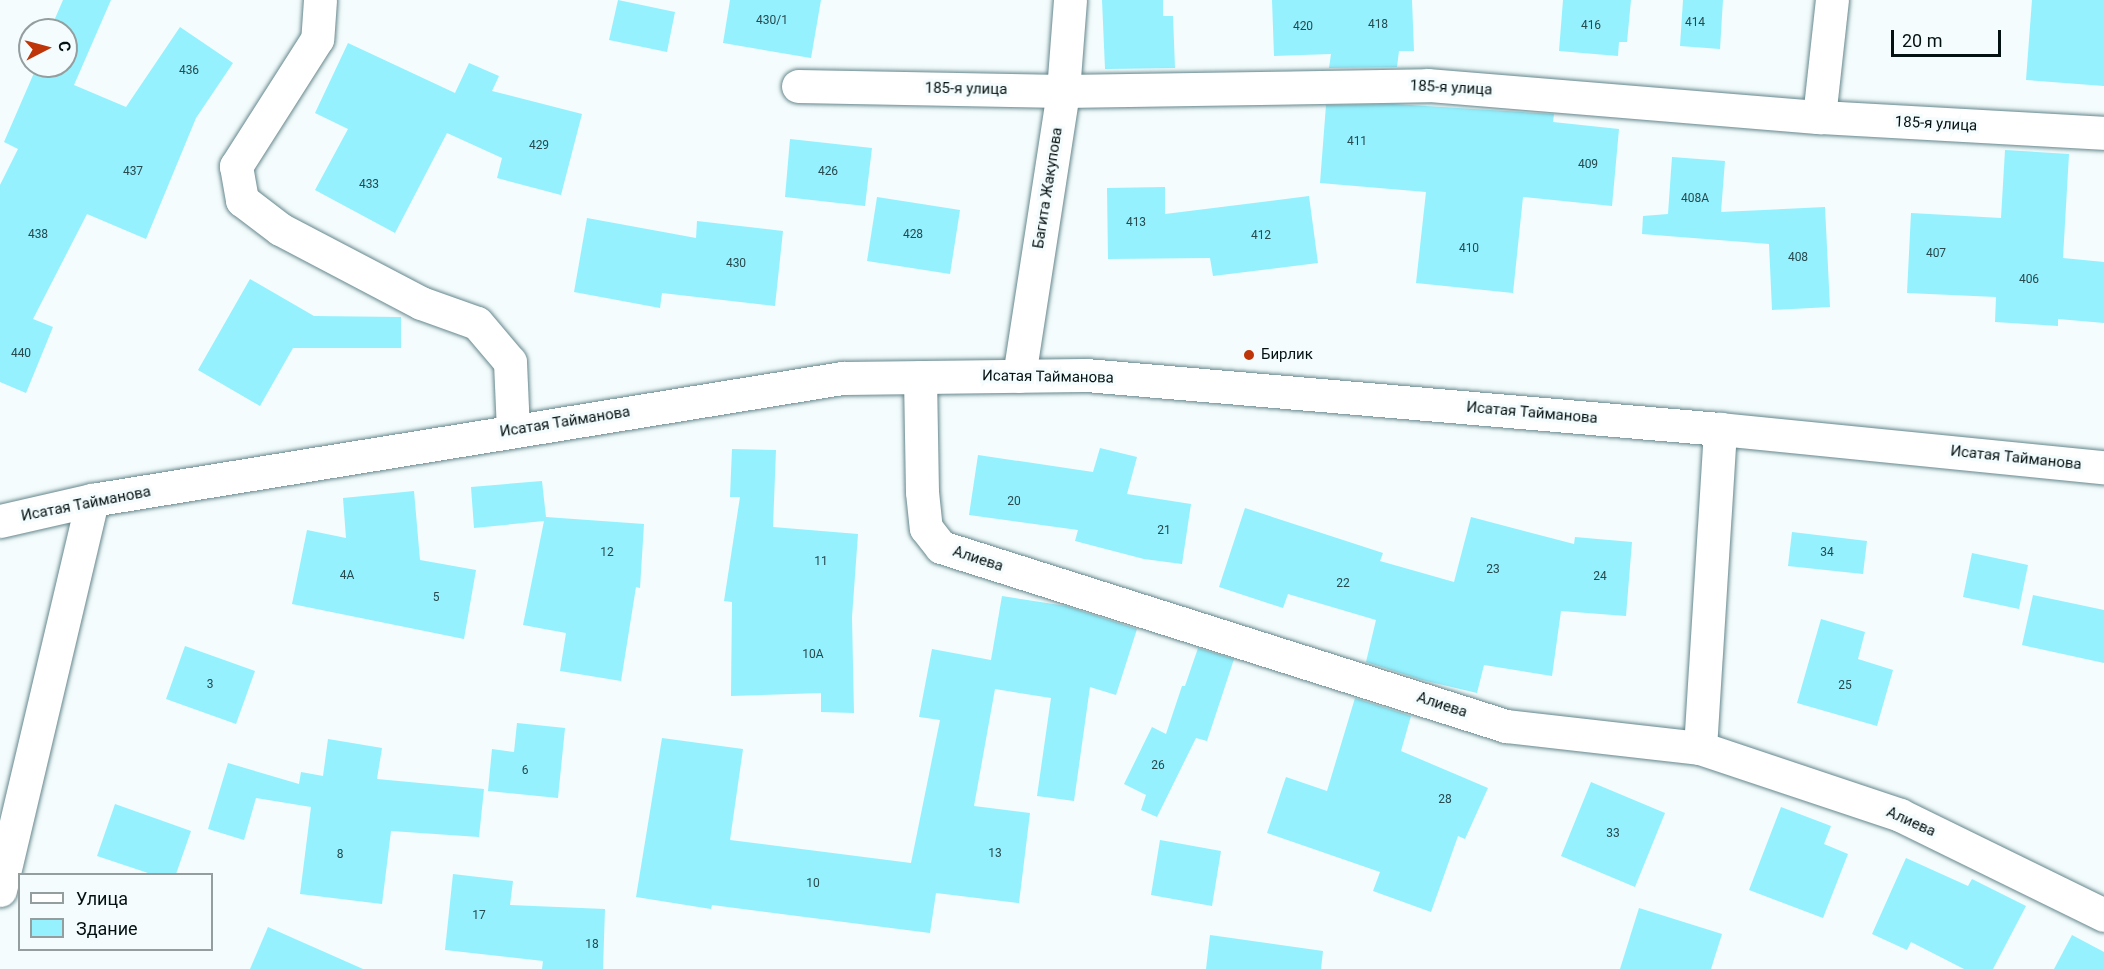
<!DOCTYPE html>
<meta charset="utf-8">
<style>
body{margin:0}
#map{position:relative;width:2104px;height:969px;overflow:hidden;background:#f4fcfd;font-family:Roboto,sans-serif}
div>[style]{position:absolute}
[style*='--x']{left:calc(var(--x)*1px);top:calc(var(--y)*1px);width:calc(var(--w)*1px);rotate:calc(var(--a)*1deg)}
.building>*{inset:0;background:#95f1fe}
.roads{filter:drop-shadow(0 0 2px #65878c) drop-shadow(0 0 2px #65878c)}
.minor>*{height:33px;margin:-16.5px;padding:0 16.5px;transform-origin:16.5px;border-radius:16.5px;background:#fff}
.dots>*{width:16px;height:16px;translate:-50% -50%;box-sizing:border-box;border:3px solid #f4fcfd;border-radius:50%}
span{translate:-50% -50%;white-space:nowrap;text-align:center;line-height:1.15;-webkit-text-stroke:6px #f4fcfd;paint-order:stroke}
.number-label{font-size:12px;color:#28494e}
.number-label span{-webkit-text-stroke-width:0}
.street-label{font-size:15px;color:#041113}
.poi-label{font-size:15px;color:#041113}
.left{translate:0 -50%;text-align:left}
.legend{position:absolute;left:18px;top:873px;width:195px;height:78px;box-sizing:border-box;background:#f4fcfd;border:2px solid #949e9f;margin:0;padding:8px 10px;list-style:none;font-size:18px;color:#041113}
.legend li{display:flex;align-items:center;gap:12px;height:30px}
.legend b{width:30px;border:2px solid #949e9f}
.north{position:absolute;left:18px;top:18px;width:60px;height:60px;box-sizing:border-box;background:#f4fcfd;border:2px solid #949e9f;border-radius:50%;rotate:84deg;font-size:16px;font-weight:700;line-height:24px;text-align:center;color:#041113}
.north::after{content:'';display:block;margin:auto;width:21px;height:27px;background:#be3509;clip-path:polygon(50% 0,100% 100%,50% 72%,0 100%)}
.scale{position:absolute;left:1891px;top:30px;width:110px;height:27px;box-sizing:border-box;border:3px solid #041113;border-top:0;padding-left:8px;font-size:18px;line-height:21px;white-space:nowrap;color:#041113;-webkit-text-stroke:4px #f4fcfd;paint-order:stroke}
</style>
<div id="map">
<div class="building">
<i style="clip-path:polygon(63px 0,111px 0,74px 85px,126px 107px,180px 27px,233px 63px,196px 118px,146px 239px,87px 214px,33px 319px,53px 327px,26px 393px,0 382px,0 185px,18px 149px,4px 142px,37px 66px,66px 66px,66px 30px,50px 30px)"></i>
<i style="clip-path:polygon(618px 0,675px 12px,667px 52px,609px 40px)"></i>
<i style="clip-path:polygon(730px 0,821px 0,811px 58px,723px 43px)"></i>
<i style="clip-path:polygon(1102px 0,1163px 0,1163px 16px,1173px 16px,1175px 68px,1105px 69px)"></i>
<i style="clip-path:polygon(1272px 0,1412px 0,1414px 51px,1399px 51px,1397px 67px,1329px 68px,1331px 54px,1274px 56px)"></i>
<i style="clip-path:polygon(1563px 0,1631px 0,1627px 42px,1619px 42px,1618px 56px,1559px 51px)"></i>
<i style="clip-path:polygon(1683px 0,1723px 0,1720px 49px,1680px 46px)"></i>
<i style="clip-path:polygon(2032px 0,2104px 0,2104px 86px,2026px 80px)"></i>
<i style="clip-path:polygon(348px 43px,455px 93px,469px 63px,499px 76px,492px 91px,582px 114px,561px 195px,497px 178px,502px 158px,447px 133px,395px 233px,315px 190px,348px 129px,315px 113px)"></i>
<i style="clip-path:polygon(1394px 104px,1554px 114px,1553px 122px,1619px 129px,1612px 206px,1523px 197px,1513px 293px,1416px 283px,1426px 192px,1320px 183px,1326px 105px)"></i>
<i style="clip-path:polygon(790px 139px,872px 148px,865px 206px,785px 197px)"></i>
<i style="clip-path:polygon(2005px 150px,2069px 154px,2063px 258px,2104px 262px,2104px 323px,2058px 319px,2058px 326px,1995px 322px,1996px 297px,1907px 293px,1911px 213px,2001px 218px)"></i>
<i style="clip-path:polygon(1672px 157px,1725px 161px,1721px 212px,1825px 207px,1830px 307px,1772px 310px,1769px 244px,1642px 234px,1643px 216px,1668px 214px)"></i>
<i style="clip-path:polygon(1165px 187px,1165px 214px,1309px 196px,1318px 263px,1213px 276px,1210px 258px,1108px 259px,1107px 188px)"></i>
<i style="clip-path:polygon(877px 197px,960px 210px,950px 274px,867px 261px)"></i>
<i style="clip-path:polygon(587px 218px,696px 238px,697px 221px,783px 231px,775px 306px,662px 293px,660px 308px,574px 292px)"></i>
<i style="clip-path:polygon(250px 279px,314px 316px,401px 317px,401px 348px,293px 348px,260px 406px,198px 370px)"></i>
<i style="clip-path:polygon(1100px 448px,1137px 457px,1127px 494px,1191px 504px,1182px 564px,1144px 559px,1075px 541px,1078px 530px,969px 515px,978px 455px,1093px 472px)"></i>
<i style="clip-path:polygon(732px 449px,776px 450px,773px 527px,858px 534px,852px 617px,854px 713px,821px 712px,821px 693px,731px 696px,732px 602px,724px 601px,740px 497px,730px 497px)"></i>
<i style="clip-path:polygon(542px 481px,546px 517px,644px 524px,640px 588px,636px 587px,621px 681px,560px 671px,566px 633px,523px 625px,544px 521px,474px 528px,471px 487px)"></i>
<i style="clip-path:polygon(414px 491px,420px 560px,476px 570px,464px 639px,292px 604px,307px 530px,346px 538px,343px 498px)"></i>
<i style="clip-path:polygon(1245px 508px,1383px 553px,1380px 561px,1454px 582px,1471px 517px,1574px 544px,1575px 537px,1632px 542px,1626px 616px,1561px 611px,1552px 676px,1484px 665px,1477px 693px,1422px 680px,1366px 662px,1376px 620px,1288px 594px,1283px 608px,1219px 587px)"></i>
<i style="clip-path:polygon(1792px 532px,1867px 541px,1863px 574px,1788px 566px)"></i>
<i style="clip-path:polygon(1972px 553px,2028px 565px,2019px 609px,1963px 597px)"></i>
<i style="clip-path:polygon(2033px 595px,2104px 610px,2104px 663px,2022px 645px)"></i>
<i style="clip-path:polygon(1002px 596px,1066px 606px,1137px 629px,1116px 695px,1090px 687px,1074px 801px,1037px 796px,1051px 698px,995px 689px,974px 806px,1030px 813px,1019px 903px,936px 893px,930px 933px,712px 905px,711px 909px,636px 897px,662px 738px,743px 749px,730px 840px,911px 863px,940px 720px,919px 717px,932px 649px,991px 660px)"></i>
<i style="clip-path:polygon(1821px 619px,1865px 632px,1858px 659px,1893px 670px,1877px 726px,1797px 703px)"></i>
<i style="clip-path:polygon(185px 646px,255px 671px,236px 724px,166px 699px)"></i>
<i style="clip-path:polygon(1198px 648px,1234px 659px,1207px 741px,1196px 738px,1157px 817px,1141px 810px,1146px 795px,1124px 784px,1152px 727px,1166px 734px,1182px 686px,1185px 686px)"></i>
<i style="clip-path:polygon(1355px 698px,1411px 716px,1401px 751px,1488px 788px,1465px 839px,1458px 836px,1431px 912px,1373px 891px,1380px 872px,1267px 833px,1286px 777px,1327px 791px)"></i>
<i style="clip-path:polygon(517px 723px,565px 728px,558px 798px,488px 791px,492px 749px,514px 752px)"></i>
<i style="clip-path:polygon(328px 739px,382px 748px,377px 779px,484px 789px,479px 837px,391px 831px,382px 904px,300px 894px,311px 807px,256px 798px,244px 840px,208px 829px,228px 763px,299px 784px,301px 772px,323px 776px)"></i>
<i style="clip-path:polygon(1591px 782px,1665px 813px,1635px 887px,1561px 856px)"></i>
<i style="clip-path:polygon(115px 804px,191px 831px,176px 874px,151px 874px,97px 856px)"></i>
<i style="clip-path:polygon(1781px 807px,1831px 826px,1824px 844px,1848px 854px,1823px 918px,1749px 890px)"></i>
<i style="clip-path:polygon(1160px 840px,1221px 851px,1212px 906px,1151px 895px)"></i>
<i style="clip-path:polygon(1906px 858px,1968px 886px,1972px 879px,2026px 906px,1993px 969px,1964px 969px,1911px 942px,1907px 950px,1872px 934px)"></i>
<i style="clip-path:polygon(453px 874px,513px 881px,510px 905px,605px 909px,603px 969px,542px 969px,543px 961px,445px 950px)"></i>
<i style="clip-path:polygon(1639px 908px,1722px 934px,1711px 969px,1620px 969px)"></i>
<i style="clip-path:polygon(268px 927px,363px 969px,250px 969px)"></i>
<i style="clip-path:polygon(1210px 935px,1323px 951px,1321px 969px,1206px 969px)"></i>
<i style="clip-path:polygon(2072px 935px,2104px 952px,2104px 969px,2054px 969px)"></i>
</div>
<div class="roads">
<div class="minor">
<i style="--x:320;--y:0;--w:39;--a:94"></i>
<i style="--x:317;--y:39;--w:151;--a:122.5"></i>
<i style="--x:236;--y:166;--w:35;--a:80"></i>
<i style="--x:242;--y:200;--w:48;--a:37.3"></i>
<i style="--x:280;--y:229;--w:159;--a:27.7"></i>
<i style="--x:421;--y:303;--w:59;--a:19.7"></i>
<i style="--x:477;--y:323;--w:51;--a:49.8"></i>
<i style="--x:510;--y:362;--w:68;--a:87.5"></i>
<i style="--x:798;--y:86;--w:265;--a:1.1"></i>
<i style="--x:1063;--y:91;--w:365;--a:-0.9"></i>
<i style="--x:1428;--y:85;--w:392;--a:4.7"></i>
<i style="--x:1819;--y:117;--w:285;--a:3.2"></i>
<i style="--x:1819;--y:117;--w:118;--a:-83.7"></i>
<i style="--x:1019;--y:376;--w:288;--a:-81.2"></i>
<i style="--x:1063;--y:91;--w:91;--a:-85.6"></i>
<i style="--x:920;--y:377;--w:115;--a:89"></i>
<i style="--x:922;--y:492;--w:36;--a:84"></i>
<i style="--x:926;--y:528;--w:24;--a:52"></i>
<i style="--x:941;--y:547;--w:593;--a:17.58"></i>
<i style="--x:1506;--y:726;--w:195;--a:6.5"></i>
<i style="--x:1700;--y:748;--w:211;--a:18.5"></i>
<i style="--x:1900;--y:815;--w:227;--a:26.1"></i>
<i style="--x:0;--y:521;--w:94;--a:-12.9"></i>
<i style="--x:92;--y:500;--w:760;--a:-9.24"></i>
<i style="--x:842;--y:378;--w:244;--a:-0.7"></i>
<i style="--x:1086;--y:375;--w:636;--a:4.87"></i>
<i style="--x:1720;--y:429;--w:386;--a:5.7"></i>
<i style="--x:1700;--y:748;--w:320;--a:-86.4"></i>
<i style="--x:0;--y:890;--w:401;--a:-76.7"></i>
</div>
</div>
<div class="dots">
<i style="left:1249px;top:355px;background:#be3509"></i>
</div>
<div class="number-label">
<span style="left:772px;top:21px">430/1</span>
<span style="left:1695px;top:23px">414</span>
<span style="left:1378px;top:25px">418</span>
<span style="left:1591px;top:26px">416</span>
<span style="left:1303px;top:27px">420</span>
<span style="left:189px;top:71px">436</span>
<span style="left:1357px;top:142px">411</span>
<span style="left:539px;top:146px">429</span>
<span style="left:1588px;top:165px">409</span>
<span style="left:133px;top:172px">437</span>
<span style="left:828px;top:172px">426</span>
<span style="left:369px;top:185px">433</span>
<span style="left:1695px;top:199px">408А</span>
<span style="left:1136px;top:223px">413</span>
<span style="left:38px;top:235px">438</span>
<span style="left:913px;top:235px">428</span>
<span style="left:1261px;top:236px">412</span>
<span style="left:1469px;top:249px">410</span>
<span style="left:1936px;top:254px">407</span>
<span style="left:1798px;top:258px">408</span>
<span style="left:736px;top:264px">430</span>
<span style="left:2029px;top:280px">406</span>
<span style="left:21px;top:354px">440</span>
<span style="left:1014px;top:502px">20</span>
<span style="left:1164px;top:531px">21</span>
<span style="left:607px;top:553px">12</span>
<span style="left:1827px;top:553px">34</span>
<span style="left:821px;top:562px">11</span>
<span style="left:1493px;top:570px">23</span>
<span style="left:347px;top:576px">4А</span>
<span style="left:1600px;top:577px">24</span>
<span style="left:1343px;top:584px">22</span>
<span style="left:436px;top:598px">5</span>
<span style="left:813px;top:655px">10А</span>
<span style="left:210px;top:685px">3</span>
<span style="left:1845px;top:686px">25</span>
<span style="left:1158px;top:766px">26</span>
<span style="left:525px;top:771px">6</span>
<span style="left:1445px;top:800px">28</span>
<span style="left:1613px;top:834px">33</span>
<span style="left:995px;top:854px">13</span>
<span style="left:340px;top:855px">8</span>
<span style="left:813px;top:884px">10</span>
<span style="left:479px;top:916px">17</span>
<span style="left:592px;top:945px">18</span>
</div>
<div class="street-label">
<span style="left:1451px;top:88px;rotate:3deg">185-я улица</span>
<span style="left:966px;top:89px;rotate:1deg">185-я улица</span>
<span style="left:1936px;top:124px;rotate:3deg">185-я улица</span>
<span style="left:1048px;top:188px;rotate:-81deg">Багита Жакупова</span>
<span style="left:1048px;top:377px;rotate:1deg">Исатая Тайманова</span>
<span style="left:1532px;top:413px;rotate:5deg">Исатая Тайманова</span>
<span style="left:565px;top:422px;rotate:-9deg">Исатая Тайманова</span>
<span style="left:2016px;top:458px;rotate:6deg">Исатая Тайманова</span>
<span style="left:86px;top:504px;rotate:-11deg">Исатая Тайманова</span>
<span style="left:978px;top:559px;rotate:18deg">Алиева</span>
<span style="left:1442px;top:705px;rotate:18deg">Алиева</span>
<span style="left:1911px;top:822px;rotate:24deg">Алиева</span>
</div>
<div class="poi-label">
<span class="left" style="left:1261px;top:355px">Бирлик</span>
</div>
<ul class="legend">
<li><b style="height:8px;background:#fff"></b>Улица</li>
<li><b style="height:16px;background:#95f1fe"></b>Здание</li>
</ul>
<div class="north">С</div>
<div class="scale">20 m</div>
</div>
